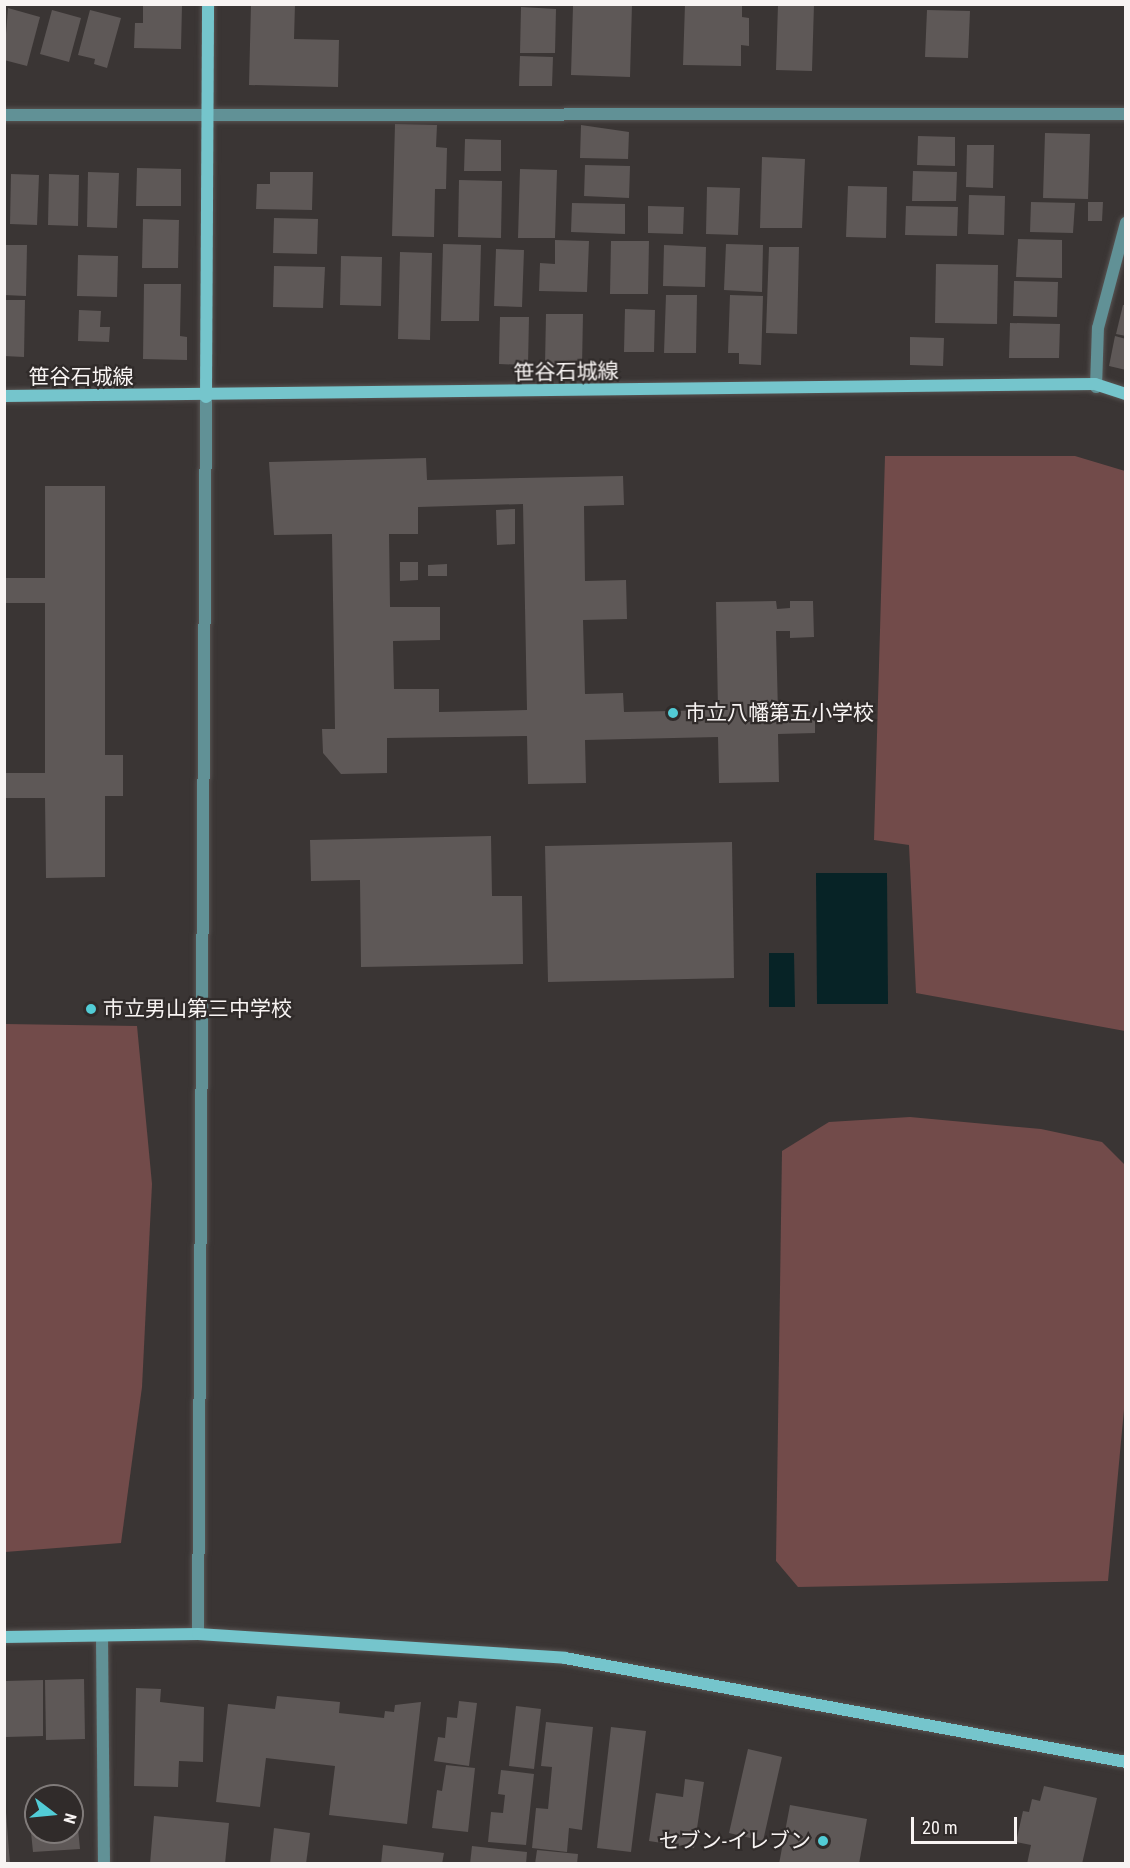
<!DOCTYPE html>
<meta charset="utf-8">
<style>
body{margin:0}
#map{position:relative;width:1130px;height:1868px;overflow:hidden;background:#3a3534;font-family:"Roboto Condensed","Noto Sans JP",sans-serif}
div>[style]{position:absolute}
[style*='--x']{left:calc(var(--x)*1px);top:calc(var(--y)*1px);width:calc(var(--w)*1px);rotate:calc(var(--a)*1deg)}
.green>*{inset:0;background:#724b4a}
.water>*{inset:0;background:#072326}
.building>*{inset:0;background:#5e5857}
.roads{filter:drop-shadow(0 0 2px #585453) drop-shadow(0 0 2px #585453)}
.street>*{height:12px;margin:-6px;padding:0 6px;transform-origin:6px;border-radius:6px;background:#619196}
.secondary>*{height:12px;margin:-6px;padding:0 6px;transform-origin:6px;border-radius:6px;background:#75c5cc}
.dots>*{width:16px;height:16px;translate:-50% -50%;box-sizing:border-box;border:3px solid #302b2a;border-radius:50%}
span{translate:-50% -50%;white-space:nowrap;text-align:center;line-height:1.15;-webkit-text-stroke:4.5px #302b2a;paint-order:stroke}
.street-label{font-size:21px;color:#f8f4f3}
.poi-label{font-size:21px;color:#f8f4f3}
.left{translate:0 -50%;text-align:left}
.right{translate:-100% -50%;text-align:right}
.frame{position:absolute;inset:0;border:6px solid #f8f4f3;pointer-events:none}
.north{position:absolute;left:24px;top:1784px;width:60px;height:60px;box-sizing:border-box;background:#302b2a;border:2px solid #807b7a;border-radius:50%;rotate:106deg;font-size:16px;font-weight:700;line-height:24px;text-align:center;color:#f8f4f3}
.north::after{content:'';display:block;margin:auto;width:21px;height:27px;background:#52ccd6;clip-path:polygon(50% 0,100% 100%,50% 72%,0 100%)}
.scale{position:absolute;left:911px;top:1817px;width:106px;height:27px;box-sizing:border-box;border:3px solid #f8f4f3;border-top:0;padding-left:8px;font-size:18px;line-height:21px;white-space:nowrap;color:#f8f4f3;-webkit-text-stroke:4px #302b2a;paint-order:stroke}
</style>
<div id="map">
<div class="green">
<i style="clip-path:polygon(885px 456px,1075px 456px,1125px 471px,1125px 1031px,916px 993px,909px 845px,874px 840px)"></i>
<i style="clip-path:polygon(5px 1024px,137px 1026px,152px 1184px,142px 1387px,121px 1543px,5px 1552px)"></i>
<i style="clip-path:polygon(910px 1117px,1041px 1129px,1102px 1142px,1125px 1165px,1126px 1388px,1108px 1581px,798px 1587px,776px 1561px,782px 1151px,829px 1122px)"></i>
</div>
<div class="water">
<i style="clip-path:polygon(816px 873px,887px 873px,888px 1004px,817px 1004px)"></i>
<i style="clip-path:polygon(769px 953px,794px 953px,795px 1007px,769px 1007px)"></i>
</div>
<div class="building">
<i style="clip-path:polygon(251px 4px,295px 4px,294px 39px,339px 40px,338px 87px,249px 85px)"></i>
<i style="clip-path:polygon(584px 4px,632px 4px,630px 77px,571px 75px,573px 6px)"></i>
<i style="clip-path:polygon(685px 4px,742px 4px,742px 17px,749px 18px,749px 46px,741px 45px,741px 66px,683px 65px)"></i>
<i style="clip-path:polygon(778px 4px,814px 4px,812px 71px,776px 70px)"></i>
<i style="clip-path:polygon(143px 5px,182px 5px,181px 49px,134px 48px,135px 23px,143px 23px)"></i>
<i style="clip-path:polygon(521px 7px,556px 9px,555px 53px,520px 53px)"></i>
<i style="clip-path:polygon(8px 8px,40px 17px,27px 66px,4px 60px)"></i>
<i style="clip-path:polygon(52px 10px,81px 18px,69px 62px,40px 54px)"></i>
<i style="clip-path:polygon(90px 10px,121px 18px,107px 68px,94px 64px,95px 59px,78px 55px)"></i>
<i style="clip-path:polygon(927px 10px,970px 11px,968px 58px,925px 57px)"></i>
<i style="clip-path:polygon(520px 56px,553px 57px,552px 86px,519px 86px)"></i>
<i style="clip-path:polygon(395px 124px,437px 125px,436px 147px,447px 148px,446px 189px,435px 189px,434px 237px,392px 236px)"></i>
<i style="clip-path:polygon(581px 125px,629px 132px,628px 159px,580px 158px)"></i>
<i style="clip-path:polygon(1045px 133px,1090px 134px,1088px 199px,1043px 198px)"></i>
<i style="clip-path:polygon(918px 136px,955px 137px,955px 166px,917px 165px)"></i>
<i style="clip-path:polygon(465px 139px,501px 140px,501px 171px,464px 171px)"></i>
<i style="clip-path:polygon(967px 145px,994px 145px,993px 188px,966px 187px)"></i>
<i style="clip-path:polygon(762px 157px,805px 159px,802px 228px,760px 228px)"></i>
<i style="clip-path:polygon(585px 165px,630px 166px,629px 198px,584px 196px)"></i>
<i style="clip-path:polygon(137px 168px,181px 169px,181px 206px,136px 206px)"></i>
<i style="clip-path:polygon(520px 169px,557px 170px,555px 238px,518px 238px)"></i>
<i style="clip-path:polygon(913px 171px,957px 172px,956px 201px,912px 201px)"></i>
<i style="clip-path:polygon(88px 172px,119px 173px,117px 228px,87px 227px)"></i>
<i style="clip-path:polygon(270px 172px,313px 172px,312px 210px,256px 209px,257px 184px,270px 184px)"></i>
<i style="clip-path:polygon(11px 174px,39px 175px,37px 225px,10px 224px)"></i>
<i style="clip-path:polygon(49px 174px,79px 175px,78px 226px,48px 225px)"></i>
<i style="clip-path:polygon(459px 180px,502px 181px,501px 238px,458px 237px)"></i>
<i style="clip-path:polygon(848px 186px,887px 187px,886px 238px,846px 237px)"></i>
<i style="clip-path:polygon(707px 187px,740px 188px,738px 235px,706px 234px)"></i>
<i style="clip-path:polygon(969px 195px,1005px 196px,1004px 235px,968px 234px)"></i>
<i style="clip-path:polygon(1031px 202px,1075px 203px,1073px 233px,1030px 232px)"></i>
<i style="clip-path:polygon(1088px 202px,1103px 202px,1102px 221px,1088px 221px)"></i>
<i style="clip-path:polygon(572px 203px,625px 204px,625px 234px,571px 232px)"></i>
<i style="clip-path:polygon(648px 206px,684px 207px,683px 234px,648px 233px)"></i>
<i style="clip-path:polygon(906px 206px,958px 207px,957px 236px,905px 235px)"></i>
<i style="clip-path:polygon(274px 218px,318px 219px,317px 254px,273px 253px)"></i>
<i style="clip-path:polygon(143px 219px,179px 220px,178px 268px,142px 268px)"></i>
<i style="clip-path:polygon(1018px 239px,1062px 240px,1062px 278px,1016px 277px)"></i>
<i style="clip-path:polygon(555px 240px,589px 241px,587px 292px,539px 291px,540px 263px,555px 264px)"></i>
<i style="clip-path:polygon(611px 241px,649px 241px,648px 294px,610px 294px)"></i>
<i style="clip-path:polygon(443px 244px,481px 245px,479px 321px,441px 321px)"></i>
<i style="clip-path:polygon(726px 244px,763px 245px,762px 292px,724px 290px)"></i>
<i style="clip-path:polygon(4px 245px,27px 245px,26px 296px,4px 295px)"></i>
<i style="clip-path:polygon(664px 245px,706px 247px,705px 287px,663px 286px)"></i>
<i style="clip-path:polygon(769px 247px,799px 247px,797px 334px,766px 333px)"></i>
<i style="clip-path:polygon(496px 249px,524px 250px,522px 307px,494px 306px)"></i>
<i style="clip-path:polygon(400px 252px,432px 253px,430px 340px,398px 339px)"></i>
<i style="clip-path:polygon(78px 255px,118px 256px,117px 297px,77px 296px)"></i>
<i style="clip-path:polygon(341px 256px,382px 257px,381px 306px,340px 305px)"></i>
<i style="clip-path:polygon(936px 264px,998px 265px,997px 324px,935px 323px)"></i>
<i style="clip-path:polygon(274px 266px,325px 267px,323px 308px,273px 307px)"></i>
<i style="clip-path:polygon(1014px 281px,1058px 282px,1057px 317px,1013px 316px)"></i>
<i style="clip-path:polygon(144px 284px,181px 284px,180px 336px,187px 337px,187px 360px,143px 359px)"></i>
<i style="clip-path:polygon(666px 295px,697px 295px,696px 353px,664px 353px)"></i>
<i style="clip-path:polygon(730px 295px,763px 296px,761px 365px,739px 364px,739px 353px,728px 353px)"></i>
<i style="clip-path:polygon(4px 300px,25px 300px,24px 357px,4px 356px)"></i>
<i style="clip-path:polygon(1123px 305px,1126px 305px,1126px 336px,1116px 334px)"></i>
<i style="clip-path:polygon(625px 309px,655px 310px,654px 352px,624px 352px)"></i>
<i style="clip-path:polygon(79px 310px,101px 311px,100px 327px,110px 327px,109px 342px,78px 341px)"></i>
<i style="clip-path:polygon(546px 314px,583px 314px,582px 366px,545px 365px)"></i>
<i style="clip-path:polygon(500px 317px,529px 317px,528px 365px,499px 364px)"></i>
<i style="clip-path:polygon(1010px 323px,1060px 324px,1059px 358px,1009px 358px)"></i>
<i style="clip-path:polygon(1115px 336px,1126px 339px,1126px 370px,1109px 366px)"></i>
<i style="clip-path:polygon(910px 337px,944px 338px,943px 366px,910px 365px)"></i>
<i style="clip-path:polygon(evenodd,426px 458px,427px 480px,623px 476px,624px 505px,584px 506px,585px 581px,626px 580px,627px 619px,583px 620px,585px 694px,623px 693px,624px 712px,718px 710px,716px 602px,776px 601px,777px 609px,790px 608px,790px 601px,813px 601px,814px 637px,790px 638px,790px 631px,776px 631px,778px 713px,815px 712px,815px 733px,778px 734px,779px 782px,719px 783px,718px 737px,585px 740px,586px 783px,528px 784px,527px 736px,387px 738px,387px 773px,341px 774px,323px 753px,322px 729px,335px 729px,332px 534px,274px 535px,269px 462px,426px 458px,523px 504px,527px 710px,439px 712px,439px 689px,394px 689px,393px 641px,440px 640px,440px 607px,390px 607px,389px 534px,418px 534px,418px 507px,523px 504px)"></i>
<i style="clip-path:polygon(45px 486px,105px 486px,105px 755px,123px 755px,123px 796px,105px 796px,105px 877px,46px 878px,45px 798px,4px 798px,4px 773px,45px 773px,45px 603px,4px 603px,4px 578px,45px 578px)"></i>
<i style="clip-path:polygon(515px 509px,515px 544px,497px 545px,496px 510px)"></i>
<i style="clip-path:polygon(400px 562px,418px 562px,418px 580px,400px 581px)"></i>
<i style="clip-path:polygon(447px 564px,447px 576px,428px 576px,428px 565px)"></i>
<i style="clip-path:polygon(491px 836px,492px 896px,522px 896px,523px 964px,361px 967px,360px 880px,311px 881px,310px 840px)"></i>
<i style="clip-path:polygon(732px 842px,734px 978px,548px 982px,545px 846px)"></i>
<i style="clip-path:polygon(84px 1679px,85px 1739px,46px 1740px,45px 1680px)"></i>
<i style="clip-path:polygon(43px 1680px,43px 1736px,6px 1737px,5px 1681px)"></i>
<i style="clip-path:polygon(136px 1688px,161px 1689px,160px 1702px,204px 1707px,203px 1762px,179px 1761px,178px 1787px,134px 1786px)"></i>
<i style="clip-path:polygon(277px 1696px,340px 1702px,339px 1713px,384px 1718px,385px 1711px,394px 1712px,395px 1705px,421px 1702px,407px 1824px,329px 1815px,335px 1766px,266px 1758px,260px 1807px,216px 1802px,228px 1704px,275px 1709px)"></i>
<i style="clip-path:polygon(459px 1701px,477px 1703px,469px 1766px,434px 1761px,438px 1737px,445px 1738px,447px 1717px,457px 1718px)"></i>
<i style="clip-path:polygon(516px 1706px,541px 1709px,534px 1769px,509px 1766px)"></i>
<i style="clip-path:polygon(546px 1722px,593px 1727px,582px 1830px,569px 1828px,567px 1852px,532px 1848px,536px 1808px,548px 1809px,552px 1767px,541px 1766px)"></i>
<i style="clip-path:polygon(611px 1727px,646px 1731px,631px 1852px,597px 1848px)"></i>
<i style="clip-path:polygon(748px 1749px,782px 1757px,763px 1841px,729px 1833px)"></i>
<i style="clip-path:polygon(446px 1765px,475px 1768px,468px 1832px,432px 1828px,437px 1790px,442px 1791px)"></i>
<i style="clip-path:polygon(501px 1770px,534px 1774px,526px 1845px,488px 1842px,491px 1812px,503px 1813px,505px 1795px,498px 1794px)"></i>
<i style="clip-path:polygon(685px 1779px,704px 1782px,694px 1848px,649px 1841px,656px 1793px,683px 1797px)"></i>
<i style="clip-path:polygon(1044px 1786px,1097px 1798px,1082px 1864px,1027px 1864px,1031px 1845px,1016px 1842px,1023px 1811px,1029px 1812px,1032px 1799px,1040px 1801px)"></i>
<i style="clip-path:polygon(790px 1805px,867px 1819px,859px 1864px,779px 1864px)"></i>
<i style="clip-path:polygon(4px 1812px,6px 1812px,10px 1864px,4px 1864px)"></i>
<i style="clip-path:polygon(154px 1816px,229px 1823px,225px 1864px,150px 1864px)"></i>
<i style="clip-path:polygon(77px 1818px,80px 1849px,33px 1852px,30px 1822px,36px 1822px,36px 1832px,72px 1832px,72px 1819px)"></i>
<i style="clip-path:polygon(274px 1828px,310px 1833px,306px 1864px,270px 1864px)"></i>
<i style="clip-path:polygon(383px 1845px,444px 1853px,442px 1864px,381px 1864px)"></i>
<i style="clip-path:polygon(472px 1846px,527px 1852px,526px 1864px,470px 1864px)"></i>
<i style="clip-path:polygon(537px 1850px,578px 1854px,577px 1864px,535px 1864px)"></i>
</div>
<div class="roads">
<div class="street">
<i style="--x:4;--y:115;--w:1122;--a:-0.05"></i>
<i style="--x:1096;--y:387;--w:59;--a:-88.1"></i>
<i style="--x:1098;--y:328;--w:109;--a:-75.1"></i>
<i style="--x:198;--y:1634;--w:1237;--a:-89.63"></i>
<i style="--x:102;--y:1636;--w:228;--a:89.5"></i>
</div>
<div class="secondary">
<i style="--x:4;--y:396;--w:1091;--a:-0.63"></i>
<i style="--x:1095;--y:384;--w:33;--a:18"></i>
<i style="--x:206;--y:397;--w:393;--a:-89.7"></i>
<i style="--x:4;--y:1637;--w:194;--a:-0.9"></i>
<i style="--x:198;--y:1634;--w:368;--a:3.7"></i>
<i style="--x:565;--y:1658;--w:571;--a:10.5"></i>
</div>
</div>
<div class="dots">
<i style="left:673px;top:713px;background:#52ccd6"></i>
<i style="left:91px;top:1009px;background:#52ccd6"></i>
<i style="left:823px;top:1841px;background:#52ccd6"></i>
</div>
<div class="street-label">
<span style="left:566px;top:372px;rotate:-1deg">笹谷石城線</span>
<span style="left:81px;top:377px">笹谷石城線</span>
</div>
<div class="poi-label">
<span class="left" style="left:685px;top:713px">市立八幡第五小学校</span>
<span class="left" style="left:103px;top:1009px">市立男山第三中学校</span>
<span class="right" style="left:811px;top:1841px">セブン-イレブン</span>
</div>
<div class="frame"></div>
<div class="north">N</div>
<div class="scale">20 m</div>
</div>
